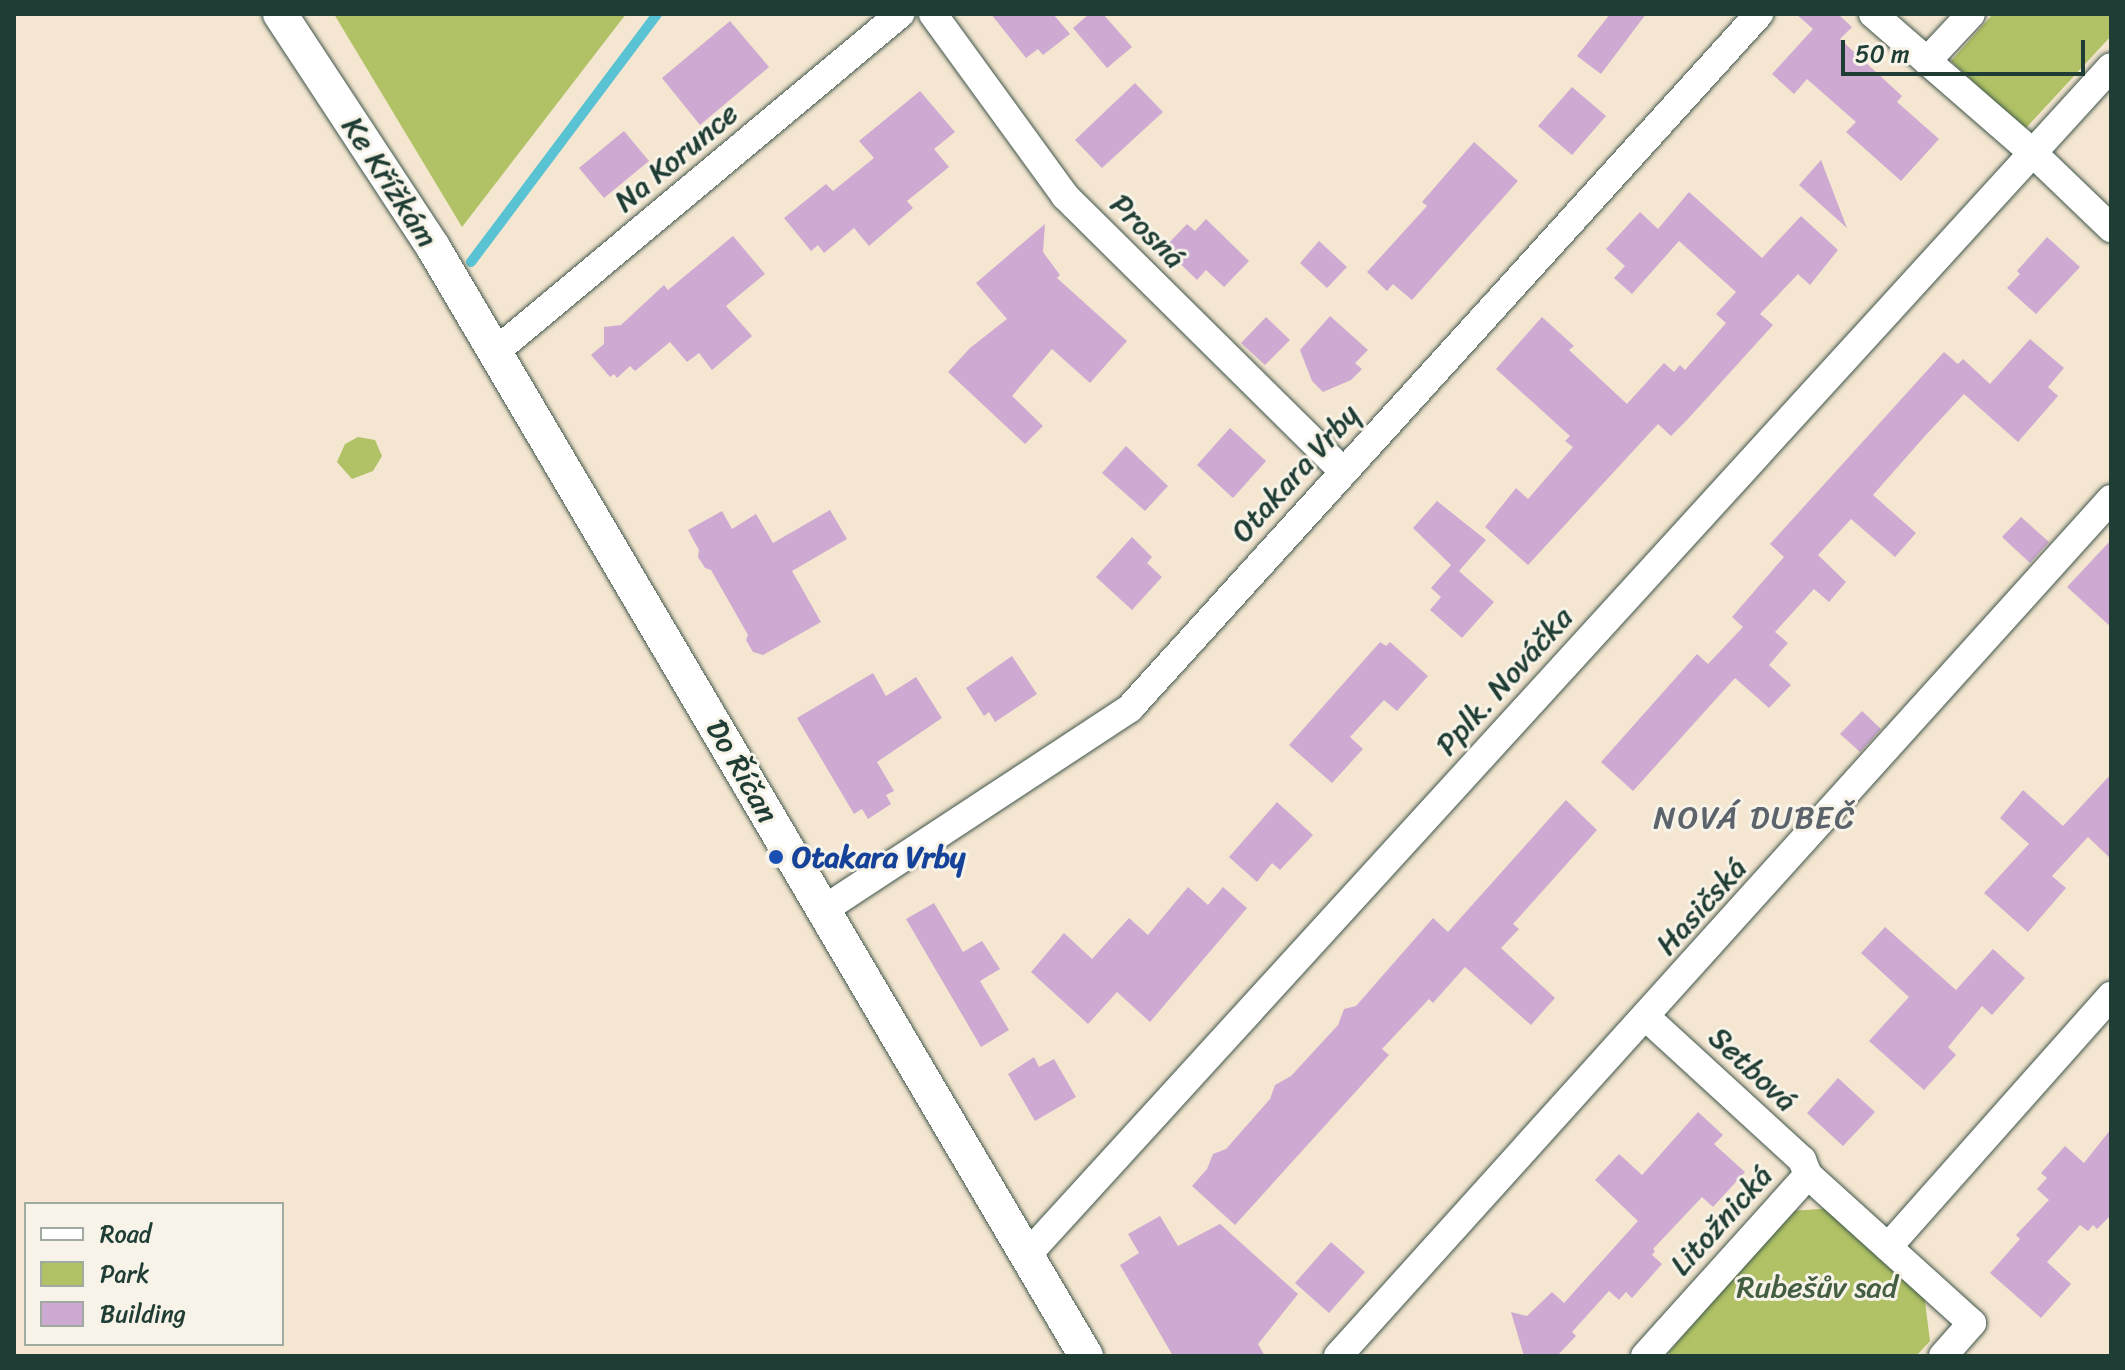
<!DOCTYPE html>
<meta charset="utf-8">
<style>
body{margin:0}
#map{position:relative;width:2125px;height:1370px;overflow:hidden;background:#f4e6d0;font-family:Sriracha,sans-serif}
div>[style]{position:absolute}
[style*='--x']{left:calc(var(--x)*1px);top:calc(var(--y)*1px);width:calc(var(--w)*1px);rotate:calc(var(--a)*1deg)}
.green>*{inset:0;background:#b0c265}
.stream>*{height:10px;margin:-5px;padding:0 5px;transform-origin:5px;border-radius:5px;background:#59c3d4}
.building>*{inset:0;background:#ceaad2}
.roads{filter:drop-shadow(0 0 2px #3f564b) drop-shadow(0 0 2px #3f564b)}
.minor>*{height:28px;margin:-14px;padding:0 14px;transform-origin:14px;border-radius:14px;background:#fff}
.tertiary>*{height:34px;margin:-17px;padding:0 17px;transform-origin:17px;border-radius:17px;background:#fff}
.dots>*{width:22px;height:22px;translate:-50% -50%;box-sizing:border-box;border:4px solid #f7f3e8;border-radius:50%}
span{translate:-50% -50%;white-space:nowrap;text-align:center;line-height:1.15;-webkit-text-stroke:6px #f7f3e8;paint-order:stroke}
.street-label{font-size:30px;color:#1f3d34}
.transit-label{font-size:30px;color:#164399;font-weight:700}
.left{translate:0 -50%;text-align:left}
.park-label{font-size:30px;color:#435e40}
.neighbourhood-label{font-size:32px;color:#5c636b;letter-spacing:2px}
.frame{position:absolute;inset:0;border:16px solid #1f3d34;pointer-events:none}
.legend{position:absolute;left:24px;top:1202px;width:260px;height:144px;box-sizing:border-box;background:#f7f3e8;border:2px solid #a1aaa0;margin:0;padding:10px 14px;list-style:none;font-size:24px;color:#1f3d34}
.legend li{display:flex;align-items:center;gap:16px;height:40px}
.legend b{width:40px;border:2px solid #a1aaa0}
.scale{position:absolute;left:1841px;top:40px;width:244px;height:36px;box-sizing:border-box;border:4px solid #1f3d34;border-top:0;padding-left:10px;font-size:24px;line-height:28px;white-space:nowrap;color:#1f3d34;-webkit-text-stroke:6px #f7f3e8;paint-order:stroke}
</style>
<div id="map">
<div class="green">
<i style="clip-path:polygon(334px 14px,626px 14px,462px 227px)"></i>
<i style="clip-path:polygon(1993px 14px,2111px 14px,2111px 36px,2025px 129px,1951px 61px)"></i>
<i style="clip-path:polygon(358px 437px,375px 440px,382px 456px,373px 471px,352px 479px,337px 462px,345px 444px)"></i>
<i style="clip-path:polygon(1834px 1208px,1924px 1294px,1930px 1341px,1916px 1356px,1670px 1356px,1669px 1352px,1791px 1211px)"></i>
</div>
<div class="stream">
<i style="--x:471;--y:262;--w:310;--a:-53.1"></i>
</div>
<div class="building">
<i style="clip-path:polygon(991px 14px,1053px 14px,1070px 34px,1043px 55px,1038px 49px,1026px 58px)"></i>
<i style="clip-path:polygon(1089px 14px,1103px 14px,1132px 47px,1107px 68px,1073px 28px)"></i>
<i style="clip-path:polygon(1610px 14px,1646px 14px,1601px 74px,1577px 56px)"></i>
<i style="clip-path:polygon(1796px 14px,1838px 14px,1852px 27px,1840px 39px,1902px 96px,1897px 102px,1939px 139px,1901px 181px,1846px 132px,1856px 122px,1807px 79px,1794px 94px,1772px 74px,1813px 29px)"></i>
<i style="clip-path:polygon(730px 21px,769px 67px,700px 125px,662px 78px)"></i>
<i style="clip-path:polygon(1135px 83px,1163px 112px,1102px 168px,1075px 140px)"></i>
<i style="clip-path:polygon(1572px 87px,1606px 116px,1572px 155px,1538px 126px)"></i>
<i style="clip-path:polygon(920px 91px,955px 132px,934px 149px,949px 167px,907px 201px,913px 208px,869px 246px,854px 228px,824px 253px,818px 245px,811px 251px,784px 218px,826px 184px,833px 191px,874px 158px,859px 141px)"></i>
<i style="clip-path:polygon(624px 131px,649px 161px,604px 198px,579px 168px)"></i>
<i style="clip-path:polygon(1474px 142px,1518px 181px,1412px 300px,1393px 284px,1387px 291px,1367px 272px,1427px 206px,1422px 202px)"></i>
<i style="clip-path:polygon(1821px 160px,1847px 228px,1799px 185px)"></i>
<i style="clip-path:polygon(1689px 192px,1762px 258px,1801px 216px,1838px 250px,1810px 285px,1798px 274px,1760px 314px,1773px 325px,1687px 420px,1671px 436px,1658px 424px,1528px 565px,1485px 527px,1516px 488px,1528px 499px,1573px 447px,1565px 441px,1570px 436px,1496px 369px,1542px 317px,1574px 346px,1569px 350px,1627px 404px,1664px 363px,1674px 372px,1680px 365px,1685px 370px,1726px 323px,1716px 314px,1736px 292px,1679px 241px,1632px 294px,1614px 278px,1625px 266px,1606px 249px,1640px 212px,1658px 229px)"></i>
<i style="clip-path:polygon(1206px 219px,1249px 261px,1224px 287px,1206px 270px,1197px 280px,1164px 248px,1187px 224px,1195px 231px)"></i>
<i style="clip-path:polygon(1045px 224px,1043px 252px,1060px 275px,1057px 278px,1127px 341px,1090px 383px,1052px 349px,1012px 396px,1043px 426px,1025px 444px,948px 372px,970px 348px,1007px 319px,976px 283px)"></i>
<i style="clip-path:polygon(733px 236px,765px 274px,726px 306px,752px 336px,712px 370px,699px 353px,687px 362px,670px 342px,635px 371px,630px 366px,617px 378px,614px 374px,610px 377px,591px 355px,604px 344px,604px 327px,621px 325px,664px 285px,668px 290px)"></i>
<i style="clip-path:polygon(2047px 237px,2080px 267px,2036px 314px,2007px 288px,2020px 274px,2017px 271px)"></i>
<i style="clip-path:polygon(1319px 241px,1347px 267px,1327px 288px,1300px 263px)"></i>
<i style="clip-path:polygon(1330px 316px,1368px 350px,1355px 363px,1362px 369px,1351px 380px,1323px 392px,1312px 381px,1300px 350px)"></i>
<i style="clip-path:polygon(1266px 317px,1290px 340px,1265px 365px,1241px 343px)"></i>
<i style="clip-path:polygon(2030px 339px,2064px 368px,2048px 387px,2058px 396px,2018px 442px,1964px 394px,1925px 436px,1873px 495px,1916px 533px,1895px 557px,1851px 519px,1818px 555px,1846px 582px,1829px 602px,1814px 589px,1775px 632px,1788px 643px,1769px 665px,1791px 685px,1769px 708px,1735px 678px,1633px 791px,1601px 762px,1697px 654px,1708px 664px,1743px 627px,1732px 617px,1784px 557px,1770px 544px,1944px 352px,1958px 364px,1963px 359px,1990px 384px)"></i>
<i style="clip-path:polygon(1230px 428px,1266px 461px,1233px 498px,1197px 465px)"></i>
<i style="clip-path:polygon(1126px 446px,1168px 486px,1145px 511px,1102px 473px)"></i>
<i style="clip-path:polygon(1437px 501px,1486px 540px,1459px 571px,1494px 602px,1462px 638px,1430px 610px,1441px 597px,1431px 588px,1451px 565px,1413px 528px)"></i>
<i style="clip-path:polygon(830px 510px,847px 539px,792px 571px,821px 622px,763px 655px,753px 652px,746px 640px,748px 635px,711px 570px,705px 568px,698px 557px,699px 550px,688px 530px,722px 511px,732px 529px,756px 514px,773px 543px)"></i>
<i style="clip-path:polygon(2021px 517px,2049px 542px,2030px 563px,2002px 537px)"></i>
<i style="clip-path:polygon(1132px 537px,1152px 557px,1147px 563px,1162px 577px,1132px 610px,1096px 577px)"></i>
<i style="clip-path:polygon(2111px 540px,2111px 627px,2067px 587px)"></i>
<i style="clip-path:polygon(1380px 642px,1386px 646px,1390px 642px,1428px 676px,1397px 711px,1384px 700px,1350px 737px,1363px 749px,1332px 783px,1289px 745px)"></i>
<i style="clip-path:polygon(1012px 656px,1037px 694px,995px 722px,989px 712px,984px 716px,966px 688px)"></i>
<i style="clip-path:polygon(873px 673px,886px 696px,916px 677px,942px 718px,877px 762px,894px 791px,886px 795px,891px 804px,868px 819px,862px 809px,854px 814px,797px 718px)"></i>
<i style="clip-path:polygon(1862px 711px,1881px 729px,1860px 752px,1840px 734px)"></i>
<i style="clip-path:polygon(2111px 774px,2111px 859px,2088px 837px,2052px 876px,2066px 888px,2028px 932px,1984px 893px,2029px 844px,2000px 818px,2023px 790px,2063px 826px)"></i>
<i style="clip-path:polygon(1566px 800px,1597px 830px,1513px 924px,1519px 929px,1501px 948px,1555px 998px,1531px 1025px,1465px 967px,1433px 1003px,1429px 999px,1382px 1049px,1389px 1055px,1235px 1225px,1192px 1186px,1207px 1169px,1213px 1154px,1226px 1149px,1270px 1099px,1275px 1085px,1291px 1076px,1338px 1025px,1344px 1009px,1356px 1006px,1433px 918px,1448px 932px)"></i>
<i style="clip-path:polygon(1277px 802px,1313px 835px,1280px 870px,1272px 863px,1257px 882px,1229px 857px)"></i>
<i style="clip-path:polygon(1188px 887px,1208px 905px,1223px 887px,1247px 908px,1150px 1022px,1117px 992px,1088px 1024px,1031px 972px,1064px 933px,1092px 959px,1129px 918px,1148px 935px)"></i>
<i style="clip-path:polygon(934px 903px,963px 952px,982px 941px,1000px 969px,980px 981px,1009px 1030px,981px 1047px,906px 919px)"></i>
<i style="clip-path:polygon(1885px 927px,1956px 990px,1993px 949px,2025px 978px,1992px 1015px,1982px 1006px,1948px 1047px,1956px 1055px,1924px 1090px,1869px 1041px,1909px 997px,1861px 953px)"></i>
<i style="clip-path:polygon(1034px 1057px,1039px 1067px,1054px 1059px,1076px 1097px,1035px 1121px,1008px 1074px)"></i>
<i style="clip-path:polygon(1838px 1078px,1875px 1112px,1843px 1146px,1807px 1113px)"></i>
<i style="clip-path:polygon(1698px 1112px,1723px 1135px,1714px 1144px,1745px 1172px,1713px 1207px,1702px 1197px,1653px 1249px,1655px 1251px,1652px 1255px,1662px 1264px,1632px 1298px,1626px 1292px,1619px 1300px,1609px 1291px,1572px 1332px,1576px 1336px,1557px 1356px,1524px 1356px,1511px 1312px,1527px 1316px,1552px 1292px,1564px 1303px,1638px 1221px,1595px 1180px,1619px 1154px,1642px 1175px)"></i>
<i style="clip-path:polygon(2111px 1129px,2111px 1215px,2097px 1229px,2093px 1225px,2088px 1231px,2080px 1225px,2047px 1262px,2071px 1284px,2041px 1318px,1990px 1273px,2020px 1239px,2016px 1235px,2049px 1200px,2037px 1189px,2047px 1178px,2041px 1173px,2065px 1146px,2084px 1163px)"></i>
<i style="clip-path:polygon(1160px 1216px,1178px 1246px,1220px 1224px,1298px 1294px,1258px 1344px,1265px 1356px,1173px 1356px,1120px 1265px,1139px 1253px,1128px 1234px)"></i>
<i style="clip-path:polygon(1331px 1242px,1365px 1272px,1329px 1313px,1295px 1283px)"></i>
</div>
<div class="roads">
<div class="minor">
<i style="--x:933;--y:14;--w:225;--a:54"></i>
<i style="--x:1065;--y:196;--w:391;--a:44.7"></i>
<i style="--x:1873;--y:14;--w:211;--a:41"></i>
<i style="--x:2032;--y:152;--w:110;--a:43.9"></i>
<i style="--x:1927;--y:61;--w:64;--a:-46.9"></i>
<i style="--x:495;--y:352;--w:528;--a:-39.85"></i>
<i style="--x:823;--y:910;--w:367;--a:-33.3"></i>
<i style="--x:1130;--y:708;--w:937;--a:-47.81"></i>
<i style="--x:1646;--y:1017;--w:212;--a:42.5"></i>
<i style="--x:1802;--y:1160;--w:16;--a:68"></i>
<i style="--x:1888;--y:1247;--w:336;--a:-48.4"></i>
<i style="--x:1027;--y:1255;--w:1608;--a:-47.62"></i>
<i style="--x:1338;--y:1356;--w:1154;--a:-47.95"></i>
<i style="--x:1645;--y:1356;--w:244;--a:-48"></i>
<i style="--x:1808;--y:1175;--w:221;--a:42.1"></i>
<i style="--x:1972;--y:1323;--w:44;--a:131.3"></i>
</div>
<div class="tertiary">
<i style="--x:280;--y:14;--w:279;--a:56.7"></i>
<i style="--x:433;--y:247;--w:1287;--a:59.51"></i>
</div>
</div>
<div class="dots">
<i style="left:776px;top:857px;background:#1a4fb4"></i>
</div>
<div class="street-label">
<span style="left:676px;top:157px;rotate:-40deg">Na Korunce</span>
<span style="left:390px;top:182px;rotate:57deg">Ke Křížkám</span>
<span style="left:1148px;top:231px;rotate:45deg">Prosná</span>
<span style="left:1295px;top:473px;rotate:-48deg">Otakara Vrby</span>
<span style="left:1504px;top:681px;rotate:-48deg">Pplk. Nováčka</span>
<span style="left:742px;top:771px;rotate:60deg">Do Říčan</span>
<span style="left:1701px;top:906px;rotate:-48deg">Hasičská</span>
<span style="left:1753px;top:1069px;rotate:43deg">Setbová</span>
<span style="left:1721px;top:1220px;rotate:-48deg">Litožnická</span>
</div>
<div class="transit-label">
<span class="left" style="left:792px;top:857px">Otakara Vrby</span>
</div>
<div class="park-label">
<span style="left:1817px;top:1287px">Rubešův sad</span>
</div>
<div class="neighbourhood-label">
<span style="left:1755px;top:818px">NOVÁ DUBEČ</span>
</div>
<div class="frame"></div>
<ul class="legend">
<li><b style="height:10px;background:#fff"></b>Road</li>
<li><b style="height:22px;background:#b0c265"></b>Park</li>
<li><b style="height:22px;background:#ceaad2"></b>Building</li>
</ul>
<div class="scale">50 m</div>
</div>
